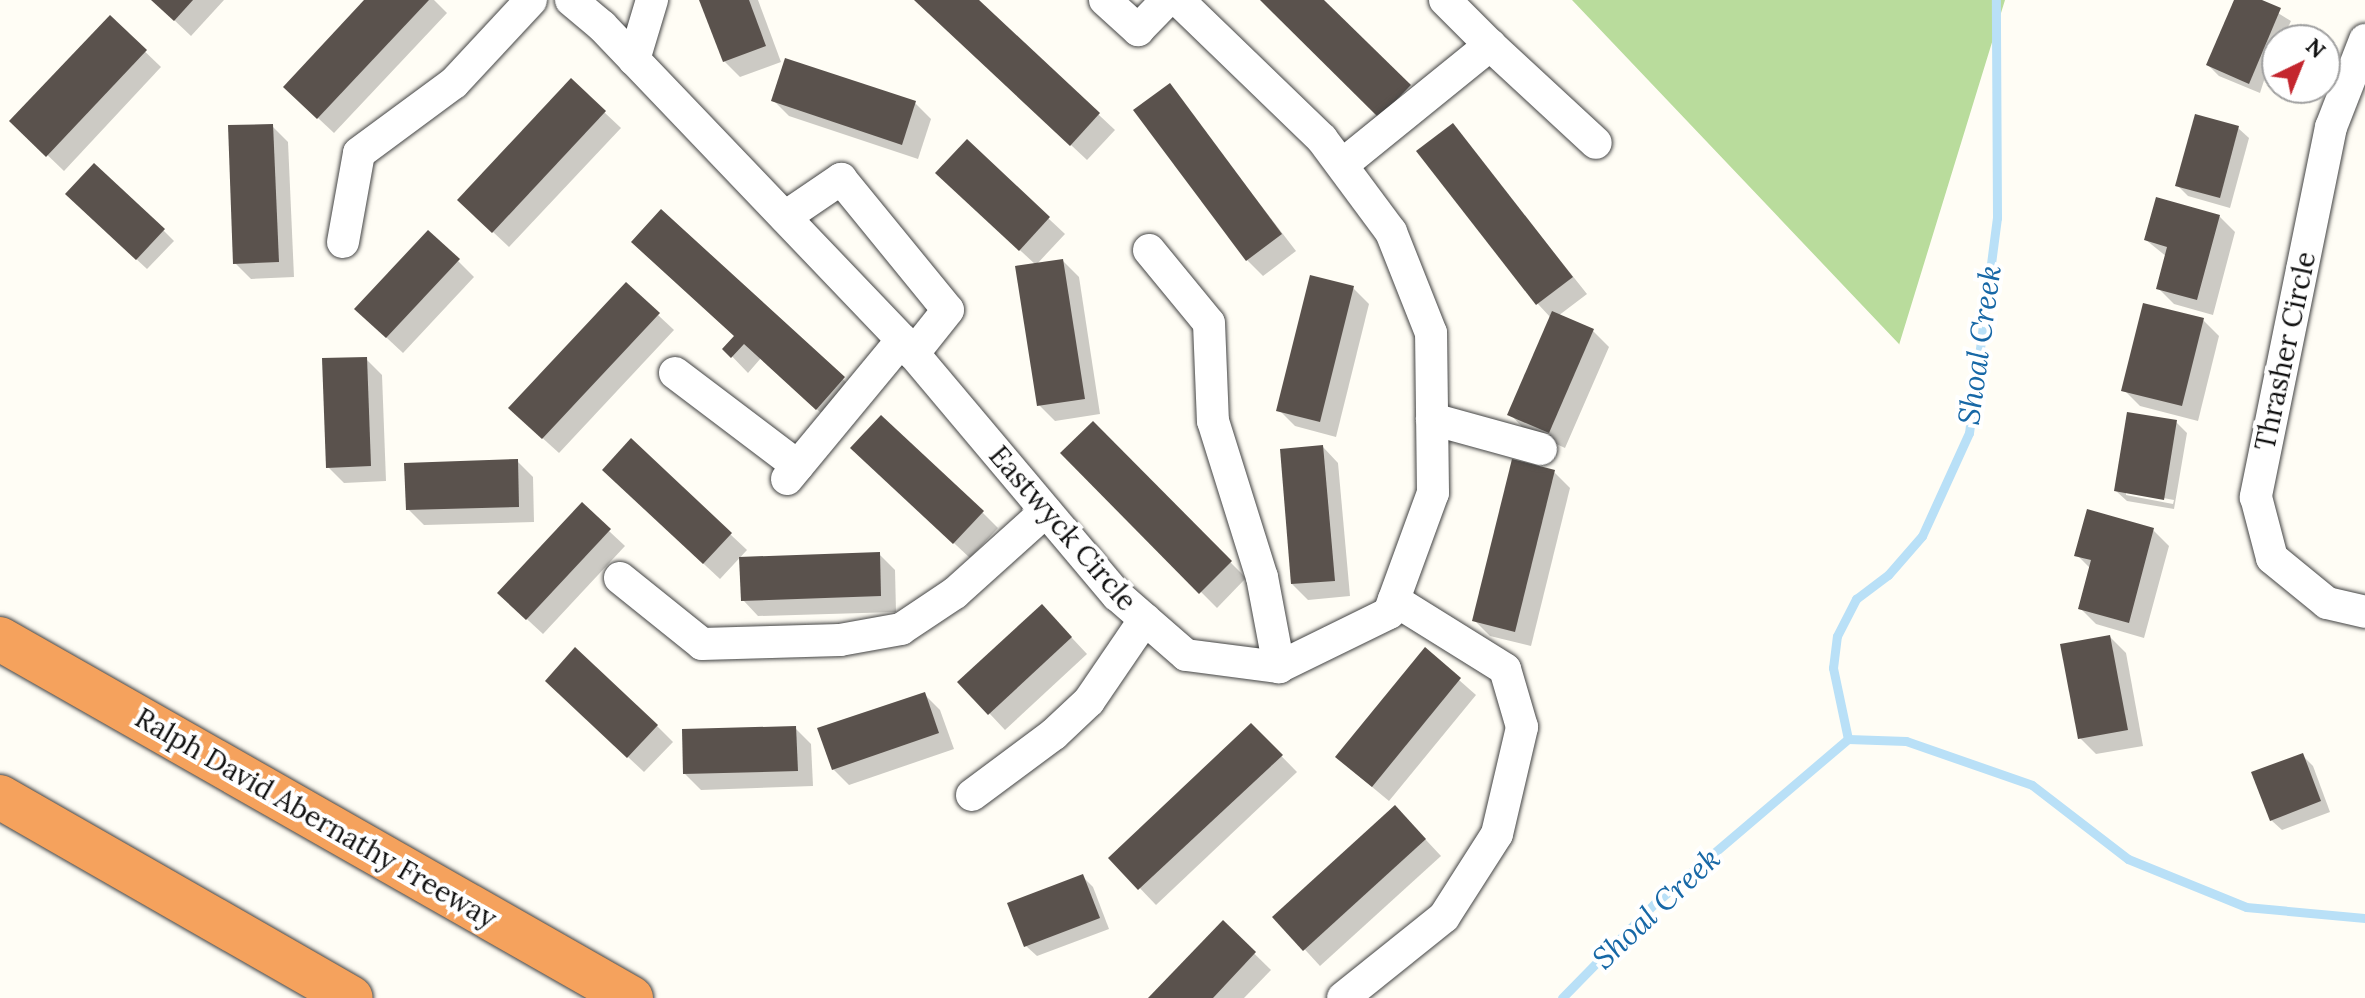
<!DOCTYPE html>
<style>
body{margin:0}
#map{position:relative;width:2365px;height:998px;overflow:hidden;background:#fffdf5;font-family:Lora,serif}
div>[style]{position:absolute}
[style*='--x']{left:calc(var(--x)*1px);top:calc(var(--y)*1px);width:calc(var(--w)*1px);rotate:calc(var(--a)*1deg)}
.forest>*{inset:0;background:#b9dc9c}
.shadow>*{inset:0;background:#0003}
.stream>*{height:9px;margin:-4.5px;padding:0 4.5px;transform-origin:4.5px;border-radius:4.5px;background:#b9e0f7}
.building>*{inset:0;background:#5a524d}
.roads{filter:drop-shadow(0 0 2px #444) drop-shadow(0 0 2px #444)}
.street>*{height:32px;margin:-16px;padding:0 16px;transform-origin:16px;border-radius:16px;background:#fff}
.highway>*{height:44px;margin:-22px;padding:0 22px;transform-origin:22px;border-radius:22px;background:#f5a25d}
span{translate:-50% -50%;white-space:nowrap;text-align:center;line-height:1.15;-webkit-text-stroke:8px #fff;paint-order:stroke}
.street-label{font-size:28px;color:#111}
.water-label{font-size:30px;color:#1768a6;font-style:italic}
.north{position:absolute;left:2261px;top:24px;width:80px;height:80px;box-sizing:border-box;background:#fff;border:2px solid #a0a0a0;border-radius:50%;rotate:43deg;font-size:22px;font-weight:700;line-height:32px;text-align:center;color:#111}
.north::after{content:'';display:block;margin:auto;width:28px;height:36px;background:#c4262e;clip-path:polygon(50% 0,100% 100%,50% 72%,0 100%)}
</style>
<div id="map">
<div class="forest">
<i style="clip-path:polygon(1572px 0,2005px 0,1899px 345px,1899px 344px)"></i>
</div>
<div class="shadow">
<i style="clip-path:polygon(153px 0,224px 0,191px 36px)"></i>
<i style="clip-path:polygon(367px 0,434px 0,447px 13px,334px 133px,302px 103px)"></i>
<i style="clip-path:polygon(702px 0,758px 0,781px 62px,740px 77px,724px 61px)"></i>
<i style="clip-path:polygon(916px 0,976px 0,1115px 130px,1087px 160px)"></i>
<i style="clip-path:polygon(2236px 0,2257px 0,2291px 21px,2282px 40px,2277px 40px,2260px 93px,2219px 76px,2208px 65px)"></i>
<i style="clip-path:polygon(110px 18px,161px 67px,64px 171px,12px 121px)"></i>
<i style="clip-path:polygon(571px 81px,621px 128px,509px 247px,476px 216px)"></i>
<i style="clip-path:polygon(1169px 86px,1296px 251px,1263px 276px,1247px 260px)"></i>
<i style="clip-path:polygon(773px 100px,915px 103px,931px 119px,918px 159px,789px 116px)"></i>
<i style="clip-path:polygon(272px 126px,288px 142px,294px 277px,251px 279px,235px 263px)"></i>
<i style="clip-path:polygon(1453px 126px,1587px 294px,1558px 316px,1593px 331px,1609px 347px,1565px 448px,1525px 430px,1510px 414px,1551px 318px,1538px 304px)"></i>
<i style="clip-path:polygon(2238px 128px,2249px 138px,2230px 208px,2188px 196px,2177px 185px)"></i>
<i style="clip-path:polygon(967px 142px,1065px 234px,1036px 265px,954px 189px)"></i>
<i style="clip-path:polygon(78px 205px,163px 230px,174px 241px,147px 269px)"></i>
<i style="clip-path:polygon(661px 211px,860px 395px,833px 424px,761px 358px,748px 373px,725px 349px,736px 337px)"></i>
<i style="clip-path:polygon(2219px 216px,2235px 232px,2213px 315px,2174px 304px,2158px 288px,2167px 257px,2146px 240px)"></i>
<i style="clip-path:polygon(458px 261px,474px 277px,403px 353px,373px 325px)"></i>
<i style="clip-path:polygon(1063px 261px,1079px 277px,1100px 414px,1055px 421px,1039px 405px)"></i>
<i style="clip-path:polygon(1353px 288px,1369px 304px,1336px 437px,1295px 426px,1279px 410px)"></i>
<i style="clip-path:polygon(658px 315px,674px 330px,559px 453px,527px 424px)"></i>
<i style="clip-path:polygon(2203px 320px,2219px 336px,2198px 421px,2140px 406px,2124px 390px)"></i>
<i style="clip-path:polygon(366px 359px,382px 375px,386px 481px,344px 483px,328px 467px)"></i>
<i style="clip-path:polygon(evenodd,2176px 422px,2187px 433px,2174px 509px,2127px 501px,2116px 491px,2176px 422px,2126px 491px,2174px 500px,2173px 504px,2126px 495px,2126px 491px)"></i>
<i style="clip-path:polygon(1093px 424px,1246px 578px,1217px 608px,1063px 453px)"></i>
<i style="clip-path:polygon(631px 441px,747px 550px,720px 579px,620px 486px)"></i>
<i style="clip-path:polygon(1323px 447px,1338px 463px,1350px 596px,1308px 600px,1292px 584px)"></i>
<i style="clip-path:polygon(517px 461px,533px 477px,534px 522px,424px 525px,408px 509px)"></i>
<i style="clip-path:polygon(869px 464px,982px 512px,998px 528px,970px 558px)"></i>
<i style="clip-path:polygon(1554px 472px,1570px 488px,1531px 646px,1490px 636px,1474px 620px)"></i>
<i style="clip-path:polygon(2153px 530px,2169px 546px,2144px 638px,2096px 624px,2080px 608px,2091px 569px,2077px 555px)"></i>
<i style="clip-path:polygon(609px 531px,625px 546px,543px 634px,516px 609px)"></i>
<i style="clip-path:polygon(879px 554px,895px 570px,896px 612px,758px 616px,743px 600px)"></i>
<i style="clip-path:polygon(1057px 622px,1087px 654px,1005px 730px,960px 682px)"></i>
<i style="clip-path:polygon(2110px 637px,2126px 653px,2143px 746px,2096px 754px,2080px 738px)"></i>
<i style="clip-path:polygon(1425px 650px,1476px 695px,1389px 801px,1354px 772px)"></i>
<i style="clip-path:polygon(924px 694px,940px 710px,954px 749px,849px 785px,833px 769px)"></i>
<i style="clip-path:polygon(563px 696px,657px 726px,673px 742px,644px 772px)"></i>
<i style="clip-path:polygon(1251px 725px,1297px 772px,1156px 905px,1111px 858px)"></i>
<i style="clip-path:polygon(795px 728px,811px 744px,813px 786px,701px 790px,685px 774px)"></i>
<i style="clip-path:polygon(2302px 755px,2313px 766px,2330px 812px,2282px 830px,2271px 820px)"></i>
<i style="clip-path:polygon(1411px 824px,1441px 856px,1320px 966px,1275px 917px)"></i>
<i style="clip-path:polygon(1083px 877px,1093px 887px,1109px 929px,1037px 956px,1026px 946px)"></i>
<i style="clip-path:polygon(1223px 923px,1271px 970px,1244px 998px,1152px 998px)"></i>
</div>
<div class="stream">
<i style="--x:1848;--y:739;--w:73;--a:-101.9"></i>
<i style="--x:1833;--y:668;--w:32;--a:-83"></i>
<i style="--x:1837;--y:636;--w:42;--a:-62.8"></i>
<i style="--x:1856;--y:599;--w:40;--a:-37"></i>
<i style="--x:1888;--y:575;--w:52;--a:-48.9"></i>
<i style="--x:1922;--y:536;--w:113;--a:-65.5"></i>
<i style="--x:1969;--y:433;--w:217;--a:-82.6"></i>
<i style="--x:1997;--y:218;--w:218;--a:-90.3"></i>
<i style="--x:1848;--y:739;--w:58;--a:2"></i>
<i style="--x:1906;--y:741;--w:133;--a:19.2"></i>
<i style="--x:2032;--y:785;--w:121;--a:37.6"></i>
<i style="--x:2128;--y:859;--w:127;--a:22.1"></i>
<i style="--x:2246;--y:907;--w:120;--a:5.3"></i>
<i style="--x:1562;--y:998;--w:132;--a:-45.6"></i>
<i style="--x:1654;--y:904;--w:255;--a:-40.4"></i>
</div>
<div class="building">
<i style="clip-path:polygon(151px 0,193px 0,174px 21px)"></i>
<i style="clip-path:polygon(364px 0,429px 0,317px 119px,283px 87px)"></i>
<i style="clip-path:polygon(699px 0,749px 0,766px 46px,723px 62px)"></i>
<i style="clip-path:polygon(914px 0,979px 0,1100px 113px,1070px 146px)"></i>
<i style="clip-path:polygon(1260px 0,1324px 0,1411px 85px,1379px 118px)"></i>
<i style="clip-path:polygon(2234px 0,2262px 0,2281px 8px,2249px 84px,2206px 65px)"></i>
<i style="clip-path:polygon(110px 15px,147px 50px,46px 157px,9px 121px)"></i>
<i style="clip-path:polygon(785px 58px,916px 101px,902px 145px,771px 101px)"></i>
<i style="clip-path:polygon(571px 78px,606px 111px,492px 233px,457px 200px)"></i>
<i style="clip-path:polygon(1170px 83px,1282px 234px,1246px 261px,1133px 110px)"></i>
<i style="clip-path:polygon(2195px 114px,2239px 126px,2220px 198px,2175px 186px)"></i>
<i style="clip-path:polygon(1453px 123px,1573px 277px,1536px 305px,1416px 151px)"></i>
<i style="clip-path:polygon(273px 124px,279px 262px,233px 264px,228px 125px)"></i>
<i style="clip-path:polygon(967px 139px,1050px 217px,1019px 251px,935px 173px)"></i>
<i style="clip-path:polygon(94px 163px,165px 229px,136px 260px,65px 194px)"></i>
<i style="clip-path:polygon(2156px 197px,2220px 215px,2197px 300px,2156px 289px,2167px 247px,2144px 240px)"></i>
<i style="clip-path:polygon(661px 209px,845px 377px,816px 410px,744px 344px,731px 358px,722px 349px,734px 336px,631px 242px)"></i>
<i style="clip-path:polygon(428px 230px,460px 259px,386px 338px,354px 309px)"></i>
<i style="clip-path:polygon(1063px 259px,1085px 399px,1037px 406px,1015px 266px)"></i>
<i style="clip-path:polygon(1310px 275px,1354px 286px,1320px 422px,1276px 411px)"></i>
<i style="clip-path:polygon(626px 282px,660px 313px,542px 439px,508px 408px)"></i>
<i style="clip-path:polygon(2143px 303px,2204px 318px,2182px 406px,2121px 391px)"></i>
<i style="clip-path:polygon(1552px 311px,1594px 329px,1549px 433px,1507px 415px)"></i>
<i style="clip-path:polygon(367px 357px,371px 466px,326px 468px,322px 358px)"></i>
<i style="clip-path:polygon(2127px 412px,2177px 420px,2164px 500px,2114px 491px)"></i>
<i style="clip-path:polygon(881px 415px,984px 511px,953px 544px,850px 448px)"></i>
<i style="clip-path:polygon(1093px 421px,1232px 561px,1199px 594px,1060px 453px)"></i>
<i style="clip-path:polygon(631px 438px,732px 533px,703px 564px,602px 470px)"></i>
<i style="clip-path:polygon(1323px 445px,1335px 581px,1291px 584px,1280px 449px)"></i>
<i style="clip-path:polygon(518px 459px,519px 507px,406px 510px,404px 463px)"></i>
<i style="clip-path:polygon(1512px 459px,1555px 470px,1515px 632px,1472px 621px)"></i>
<i style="clip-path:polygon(582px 502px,611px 529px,526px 620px,497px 593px)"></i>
<i style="clip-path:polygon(2087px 509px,2154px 528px,2129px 623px,2078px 609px,2091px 560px,2074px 556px)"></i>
<i style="clip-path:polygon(880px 552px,881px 596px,741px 601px,739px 557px)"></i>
<i style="clip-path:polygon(1042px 604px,1072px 637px,988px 715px,957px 682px)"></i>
<i style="clip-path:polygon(2110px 635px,2128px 730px,2078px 739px,2060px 644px)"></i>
<i style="clip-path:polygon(575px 647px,658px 725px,627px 758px,545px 681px)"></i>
<i style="clip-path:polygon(1425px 647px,1461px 678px,1372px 787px,1335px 757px)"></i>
<i style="clip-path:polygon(925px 692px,939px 733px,832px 770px,817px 728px)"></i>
<i style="clip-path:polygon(1251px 723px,1283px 755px,1138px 890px,1108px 858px)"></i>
<i style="clip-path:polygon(796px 726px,798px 771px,683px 774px,682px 729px)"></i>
<i style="clip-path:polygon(2303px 753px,2321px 801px,2270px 821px,2251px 772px)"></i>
<i style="clip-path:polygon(1395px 805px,1426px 839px,1303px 951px,1272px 917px)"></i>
<i style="clip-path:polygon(1083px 874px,1100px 918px,1024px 947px,1007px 903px)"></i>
<i style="clip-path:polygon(1223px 920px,1256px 952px,1213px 998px,1148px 998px)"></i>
</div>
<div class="roads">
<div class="street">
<i style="--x:571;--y:0;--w:40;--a:40"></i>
<i style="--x:602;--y:26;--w:434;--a:46.3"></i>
<i style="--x:902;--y:340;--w:334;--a:49.9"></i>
<i style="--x:1117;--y:595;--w:91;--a:41"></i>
<i style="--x:1186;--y:655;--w:94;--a:7.4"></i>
<i style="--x:1279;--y:667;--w:123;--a:-26.1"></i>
<i style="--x:1389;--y:613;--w:128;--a:-69.9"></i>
<i style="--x:1433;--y:493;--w:160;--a:-90.7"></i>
<i style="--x:1431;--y:333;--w:109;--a:-111.6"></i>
<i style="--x:1391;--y:232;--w:116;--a:-126.6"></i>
<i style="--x:1322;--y:139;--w:200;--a:-136"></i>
<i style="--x:1105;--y:0;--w:45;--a:42.3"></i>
<i style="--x:1138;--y:30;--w:42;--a:-46"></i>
<i style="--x:1445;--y:0;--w:64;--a:45"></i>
<i style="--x:2365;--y:40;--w:93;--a:111.3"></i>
<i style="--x:2331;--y:127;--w:378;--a:101.5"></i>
<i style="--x:2256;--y:497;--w:63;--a:75.3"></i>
<i style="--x:2272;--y:558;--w:71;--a:39.3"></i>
<i style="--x:2327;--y:603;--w:39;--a:13"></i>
<i style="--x:634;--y:60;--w:63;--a:-73.3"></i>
<i style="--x:1342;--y:165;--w:191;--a:-39"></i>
<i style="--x:1490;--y:45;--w:144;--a:42.8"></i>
<i style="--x:785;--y:217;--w:68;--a:-34.2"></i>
<i style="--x:841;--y:179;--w:169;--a:50.8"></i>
<i style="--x:948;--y:310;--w:56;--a:128.5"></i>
<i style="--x:343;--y:242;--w:90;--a:-79.8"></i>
<i style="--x:359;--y:153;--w:118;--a:-36.4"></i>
<i style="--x:454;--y:83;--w:113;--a:-47.1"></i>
<i style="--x:1149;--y:250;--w:94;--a:50.6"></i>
<i style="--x:1209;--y:323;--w:98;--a:87.7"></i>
<i style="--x:1213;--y:421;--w:164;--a:72.6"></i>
<i style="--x:1262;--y:577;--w:92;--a:79.3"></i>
<i style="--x:675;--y:373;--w:154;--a:37.1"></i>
<i style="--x:1432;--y:419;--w:113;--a:15.4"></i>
<i style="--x:787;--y:479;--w:180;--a:-50.4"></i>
<i style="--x:620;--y:578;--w:105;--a:38.8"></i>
<i style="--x:702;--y:644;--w:138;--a:-1.7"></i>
<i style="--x:840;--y:640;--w:62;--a:-10.2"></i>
<i style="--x:901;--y:629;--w:65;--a:-33.7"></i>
<i style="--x:955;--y:593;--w:122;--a:-42"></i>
<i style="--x:972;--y:795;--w:102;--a:-36.6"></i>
<i style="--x:1054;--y:734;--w:48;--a:-43.3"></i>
<i style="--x:1089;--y:701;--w:99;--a:-55.7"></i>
<i style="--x:1343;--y:998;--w:129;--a:-38.7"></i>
<i style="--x:1444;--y:917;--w:98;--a:-57.4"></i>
<i style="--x:1497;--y:834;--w:110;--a:-76.8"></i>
<i style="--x:1522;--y:727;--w:60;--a:-106.3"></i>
<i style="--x:1505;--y:669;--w:131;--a:-148.1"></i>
</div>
<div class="highway">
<i style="--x:0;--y:639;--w:726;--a:29.64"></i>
<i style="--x:0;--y:797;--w:404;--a:29.8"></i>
</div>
</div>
<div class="street-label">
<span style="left:2285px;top:351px;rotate:-78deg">Thrasher Circle</span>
<span style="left:1063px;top:528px;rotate:49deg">Eastwyck Circle</span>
<span style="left:316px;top:818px;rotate:30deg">Ralph David Abernathy Freeway</span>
</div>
<div class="water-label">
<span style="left:1979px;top:345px;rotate:-82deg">Shoal Creek</span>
<span style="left:1656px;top:908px;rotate:-43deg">Shoal Creek</span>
</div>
<div class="north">N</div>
</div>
